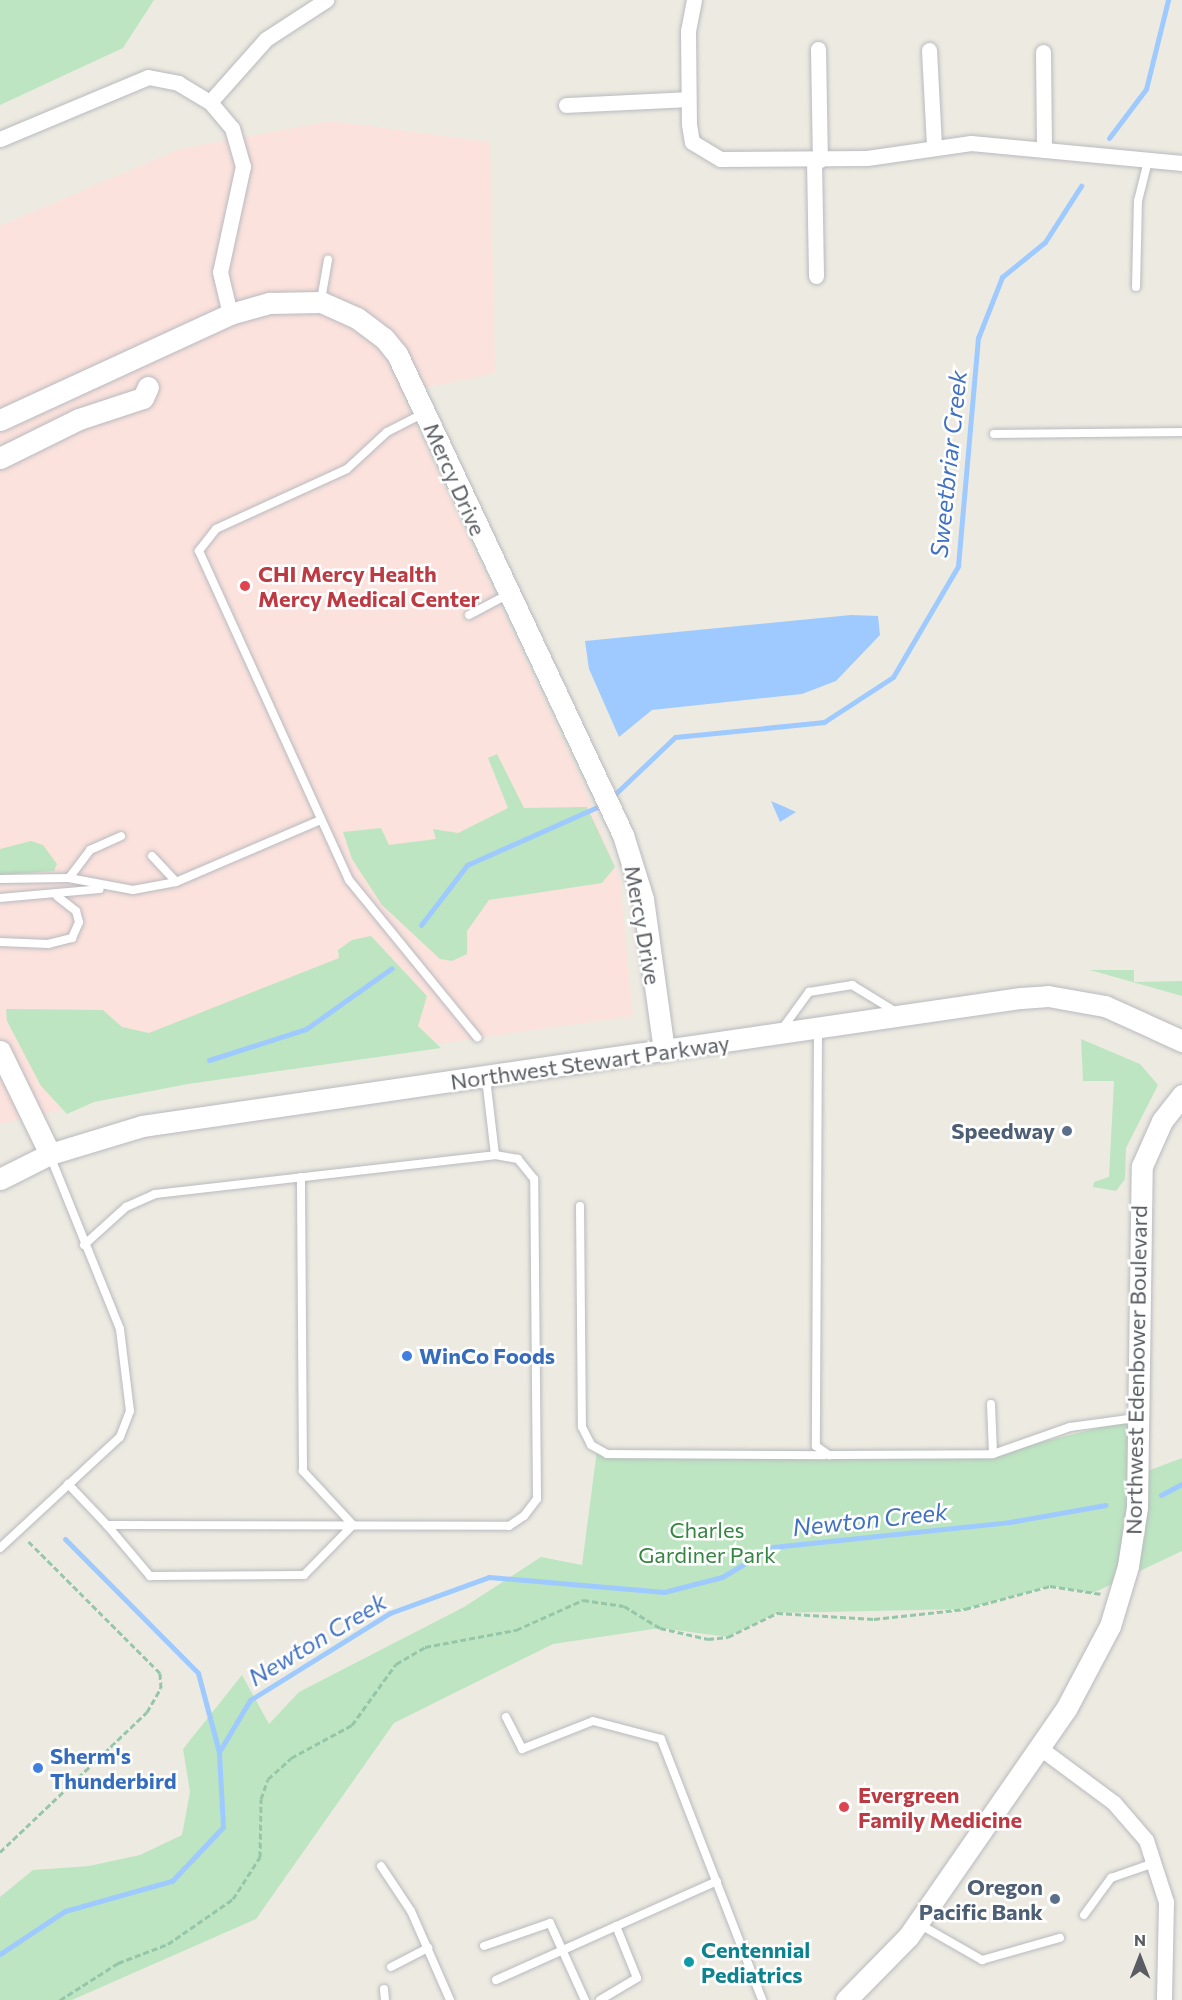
<!DOCTYPE html>
<style>
body{margin:0}
#map{position:relative;width:1182px;height:2000px;overflow:hidden;background:#edebe1;font-family:Commissioner,sans-serif}
div>[style]{position:absolute}
[style*='--x']{left:calc(var(--x)*1px);top:calc(var(--y)*1px);width:calc(var(--w)*1px);rotate:calc(var(--a)*1deg)}
.medical>*{inset:0;background:#fbe2dc}
.green>*{inset:0;background:#bde5c1}
.water>*{inset:0;background:#9ecaff}
.stream>*{height:5px;margin:-2.5px;padding:0 2.5px;transform-origin:2.5px;border-radius:2.5px;background:#9ecaff}
.path>*{height:3px;margin-top:-1.5px;transform-origin:0;background:repeating-linear-gradient(90deg,#96c6a9 0 6px,transparent 0 9px)}
.roads{filter:drop-shadow(0 0 2px #b9bac0) drop-shadow(0 0 2px #b9bac0)}
.lane>*{height:8px;margin:-4px;padding:0 4px;transform-origin:4px;border-radius:4px;background:#fff}
.street>*{height:15px;margin:-7.5px;padding:0 7.5px;transform-origin:7.5px;border-radius:7.5px;background:#fff}
.secondary>*{height:21px;margin:-10.5px;padding:0 10.5px;transform-origin:10.5px;border-radius:10.5px;background:#fff}
.dots>*{width:16px;height:16px;translate:-50% -50%;box-sizing:border-box;border:3px solid #fff;border-radius:50%}
span{translate:-50% -50%;white-space:nowrap;text-align:center;line-height:1.15;-webkit-text-stroke:5px #fff;paint-order:stroke}
.street-label{font-size:22px;color:#595c62}
.health-label{font-size:22px;color:#be3a42;font-weight:700}
.left{translate:0 -50%;text-align:left}
.service-label{font-size:22px;color:#4e5e75;font-weight:700}
.right{translate:-100% -50%;text-align:right}
.shop-label{font-size:22px;color:#366cbe;font-weight:700}
.park-label{font-size:22px;color:#358642}
.culture-label{font-size:22px;color:#0d838f;font-weight:700}
.water-label{font-size:24px;color:#4171c2;font-style:italic}
.north{position:absolute;left:1110px;top:1928px;width:60px;height:60px;-webkit-text-stroke:4px #fff;paint-order:stroke;rotate:0deg;font-size:16px;font-weight:700;line-height:24px;text-align:center;color:#595c62}
.north::after{content:'';display:block;margin:auto;width:21px;height:27px;background:#595c62;clip-path:polygon(50% 0,100% 100%,50% 72%,0 100%)}
</style>
<div id="map">
<div class="medical">
<i style="clip-path:polygon(331px 121px,490px 142px,495px 373px,401px 393px,581px 779px,620px 878px,633px 1016px,192px 1079px,0 1124px,0 226px,180px 149px)"></i>
</div>
<div class="green">
<i style="clip-path:polygon(0 0,154px 0,123px 48px,0 105px)"></i>
<i style="clip-path:polygon(497px 754px,524px 808px,587px 807px,615px 867px,602px 883px,489px 900px,467px 931px,467px 954px,452px 961px,440px 959px,382px 905px,352px 859px,343px 832px,381px 828px,389px 845px,436px 839px,433px 829px,458px 833px,508px 808px,488px 758px)"></i>
<i style="clip-path:polygon(31px 841px,43px 845px,57px 864px,54px 871px,0 875px,0 849px)"></i>
<i style="clip-path:polygon(371px 936px,427px 996px,418px 1026px,441px 1048px,188px 1084px,94px 1102px,67px 1114px,41px 1086px,7px 1021px,6px 1009px,103px 1010px,122px 1027px,149px 1033px,339px 958px,338px 950px,352px 940px)"></i>
<i style="clip-path:polygon(1090px 970px,1134px 970px,1134px 982px,1182px 981px,1182px 996px)"></i>
<i style="clip-path:polygon(1081px 1039px,1140px 1064px,1158px 1085px,1126px 1148px,1125px 1179px,1116px 1191px,1093px 1187px,1094px 1182px,1109px 1177px,1114px 1081px,1083px 1081px)"></i>
<i style="clip-path:polygon(1139px 1418px,1137px 1475px,1182px 1458px,1182px 1551px,1093px 1593px,1050px 1586px,965px 1609px,777px 1613px,728px 1637px,660px 1628px,553px 1644px,394px 1723px,256px 1919px,72px 2000px,0 2000px,0 1897px,33px 1870px,89px 1866px,140px 1855px,182px 1835px,190px 1792px,183px 1749px,242px 1675px,269px 1724px,299px 1692px,464px 1607px,541px 1557px,582px 1565px,597px 1450px,1005px 1451px)"></i>
</div>
<div class="water">
<i style="clip-path:polygon(851px 615px,878px 616px,880px 635px,836px 681px,802px 694px,652px 710px,619px 737px,589px 669px,585px 641px)"></i>
<i style="clip-path:polygon(771px 801px,785px 807px,796px 812px,780px 822px)"></i>
</div>
<div class="stream">
<i style="--x:1109;--y:138;--w:61;--a:-52.9"></i>
<i style="--x:1146;--y:89;--w:92;--a:-76.1"></i>
<i style="--x:611;--y:798;--w:88;--a:-43.6"></i>
<i style="--x:675;--y:737;--w:150;--a:-5.7"></i>
<i style="--x:824;--y:722;--w:82;--a:-33.1"></i>
<i style="--x:893;--y:677;--w:129;--a:-59.6"></i>
<i style="--x:958;--y:566;--w:229;--a:-85"></i>
<i style="--x:978;--y:338;--w:66;--a:-68.5"></i>
<i style="--x:1002;--y:277;--w:55;--a:-39.1"></i>
<i style="--x:1045;--y:242;--w:67;--a:-57.3"></i>
<i style="--x:421;--y:925;--w:76;--a:-52.5"></i>
<i style="--x:467;--y:865;--w:150;--a:-24"></i>
<i style="--x:209;--y:1060;--w:102;--a:-17.7"></i>
<i style="--x:306;--y:1029;--w:105;--a:-35.3"></i>
<i style="--x:1161;--y:1495;--w:24;--a:-28"></i>
<i style="--x:65;--y:1539;--w:189;--a:45.2"></i>
<i style="--x:198;--y:1673;--w:82;--a:75.1"></i>
<i style="--x:0;--y:1954;--w:78;--a:-33.5"></i>
<i style="--x:65;--y:1911;--w:111;--a:-15.7"></i>
<i style="--x:172;--y:1881;--w:74;--a:-46.6"></i>
<i style="--x:223;--y:1827;--w:75;--a:-93.1"></i>
<i style="--x:219;--y:1752;--w:61;--a:-59.2"></i>
<i style="--x:250;--y:1700;--w:165;--a:-31.9"></i>
<i style="--x:390;--y:1613;--w:105;--a:-20"></i>
<i style="--x:489;--y:1577;--w:176;--a:4.9"></i>
<i style="--x:664;--y:1592;--w:60;--a:-14.5"></i>
<i style="--x:722;--y:1577;--w:59;--a:-30.5"></i>
<i style="--x:773;--y:1547;--w:238;--a:-6"></i>
<i style="--x:1010;--y:1522;--w:97;--a:-10.1"></i>
</div>
<div class="path">
<i style="--x:0;--y:1852;--w:203;--a:-43.6"></i>
<i style="--x:147;--y:1712;--w:28;--a:-60"></i>
<i style="--x:161;--y:1688;--w:15;--a:-94"></i>
<i style="--x:160;--y:1673;--w:188;--a:-135"></i>
<i style="--x:60;--y:2000;--w:69;--a:-32.5"></i>
<i style="--x:118;--y:1963;--w:53;--a:-20.8"></i>
<i style="--x:168;--y:1944;--w:79;--a:-34.7"></i>
<i style="--x:233;--y:1899;--w:50;--a:-57.3"></i>
<i style="--x:260;--y:1857;--w:58;--a:-89"></i>
<i style="--x:261;--y:1799;--w:21;--a:-71"></i>
<i style="--x:268;--y:1779;--w:31;--a:-42"></i>
<i style="--x:291;--y:1758;--w:69;--a:-28.4"></i>
<i style="--x:352;--y:1725;--w:75;--a:-54.2"></i>
<i style="--x:396;--y:1664;--w:34;--a:-30"></i>
<i style="--x:425;--y:1647;--w:93;--a:-10.6"></i>
<i style="--x:516;--y:1630;--w:73;--a:-24.1"></i>
<i style="--x:583;--y:1600;--w:41;--a:8.3"></i>
<i style="--x:624;--y:1606;--w:42;--a:31.4"></i>
<i style="--x:660;--y:1628;--w:49;--a:12.9"></i>
<i style="--x:708;--y:1639;--w:20;--a:-6"></i>
<i style="--x:728;--y:1637;--w:55;--a:-26.1"></i>
<i style="--x:777;--y:1613;--w:97;--a:3.5"></i>
<i style="--x:874;--y:1619;--w:92;--a:-6.3"></i>
<i style="--x:965;--y:1609;--w:88;--a:-15.1"></i>
<i style="--x:1050;--y:1586;--w:52;--a:8.9"></i>
</div>
<div class="roads">
<div class="lane">
<i style="--x:1136;--y:287;--w:86;--a:-88.7"></i>
<i style="--x:1138;--y:201;--w:38;--a:-76"></i>
<i style="--x:321;--y:300;--w:41;--a:-80.1"></i>
<i style="--x:424;--y:413;--w:42;--a:152.8"></i>
<i style="--x:387;--y:432;--w:54;--a:137.2"></i>
<i style="--x:347;--y:469;--w:144;--a:155.4"></i>
<i style="--x:216;--y:529;--w:28;--a:128"></i>
<i style="--x:199;--y:551;--w:362;--a:65.5"></i>
<i style="--x:349;--y:880;--w:203;--a:50.8"></i>
<i style="--x:994;--y:434;--w:188;--a:-0.6"></i>
<i style="--x:469;--y:615;--w:43;--a:-27.8"></i>
<i style="--x:152;--y:856;--w:35;--a:47"></i>
<i style="--x:69;--y:878;--w:35;--a:-53"></i>
<i style="--x:90;--y:850;--w:34;--a:-24"></i>
<i style="--x:0;--y:879;--w:69;--a:-0.8"></i>
<i style="--x:69;--y:878;--w:65;--a:10.6"></i>
<i style="--x:133;--y:890;--w:44;--a:-10.5"></i>
<i style="--x:176;--y:882;--w:158;--a:-23.2"></i>
<i style="--x:0;--y:898;--w:100;--a:-5.1"></i>
<i style="--x:0;--y:942;--w:48;--a:2.4"></i>
<i style="--x:48;--y:944;--w:25;--a:-14"></i>
<i style="--x:72;--y:938;--w:17;--a:-66"></i>
<i style="--x:79;--y:922;--w:11;--a:-105"></i>
<i style="--x:76;--y:911;--w:24;--a:-142"></i>
<i style="--x:782;--y:1029;--w:46;--a:-53.9"></i>
<i style="--x:809;--y:992;--w:44;--a:-9.2"></i>
<i style="--x:852;--y:985;--w:52;--a:31.5"></i>
<i style="--x:818;--y:1030;--w:416;--a:90.3"></i>
<i style="--x:816;--y:1446;--w:16;--a:35"></i>
<i style="--x:829;--y:1455;--w:164;--a:-0.3"></i>
<i style="--x:993;--y:1454;--w:82;--a:-19.3"></i>
<i style="--x:1070;--y:1427;--w:67;--a:-7.8"></i>
<i style="--x:580;--y:1206;--w:221;--a:89.5"></i>
<i style="--x:582;--y:1427;--w:20;--a:63"></i>
<i style="--x:591;--y:1445;--w:18;--a:29"></i>
<i style="--x:607;--y:1454;--w:217;--a:0.3"></i>
<i style="--x:84;--y:1245;--w:57;--a:-42.1"></i>
<i style="--x:126;--y:1207;--w:32;--a:-24"></i>
<i style="--x:155;--y:1194;--w:342;--a:-6.5"></i>
<i style="--x:991;--y:1404;--w:50;--a:87.7"></i>
<i style="--x:68;--y:1484;--w:57;--a:46.4"></i>
<i style="--x:107;--y:1525;--w:402;--a:0.1"></i>
<i style="--x:509;--y:1526;--w:18;--a:-34"></i>
<i style="--x:524;--y:1516;--w:21;--a:-53"></i>
<i style="--x:537;--y:1499;--w:320;--a:-90.5"></i>
<i style="--x:534;--y:1179;--w:26;--a:-129"></i>
<i style="--x:518;--y:1159;--w:23;--a:-170"></i>
<i style="--x:495;--y:1155;--w:78;--a:-96.7"></i>
<i style="--x:107;--y:1525;--w:67;--a:49.9"></i>
<i style="--x:150;--y:1576;--w:154;--a:-0.4"></i>
<i style="--x:304;--y:1575;--w:70;--a:-45.6"></i>
<i style="--x:353;--y:1525;--w:74;--a:-132.8"></i>
<i style="--x:303;--y:1471;--w:294;--a:-90.4"></i>
<i style="--x:0;--y:1548;--w:163;--a:-42.8"></i>
<i style="--x:120;--y:1437;--w:28;--a:-69"></i>
<i style="--x:130;--y:1411;--w:83;--a:-97"></i>
<i style="--x:120;--y:1329;--w:187;--a:-112"></i>
<i style="--x:506;--y:1717;--w:36;--a:63"></i>
<i style="--x:522;--y:1749;--w:76;--a:-21.5"></i>
<i style="--x:593;--y:1721;--w:70;--a:14.8"></i>
<i style="--x:661;--y:1739;--w:280;--a:68.8"></i>
<i style="--x:381;--y:1866;--w:54;--a:56.3"></i>
<i style="--x:411;--y:1911;--w:97;--a:66.3"></i>
<i style="--x:1084;--y:1915;--w:46;--a:-53.9"></i>
<i style="--x:1111;--y:1878;--w:46;--a:-19.2"></i>
<i style="--x:919;--y:1924;--w:73;--a:29.7"></i>
<i style="--x:982;--y:1960;--w:81;--a:-15.8"></i>
<i style="--x:484;--y:1946;--w:70;--a:-19.2"></i>
<i style="--x:550;--y:1923;--w:85;--a:65.6"></i>
<i style="--x:391;--y:1967;--w:42;--a:-27.2"></i>
<i style="--x:496;--y:1980;--w:242;--a:-24.1"></i>
<i style="--x:384;--y:1989;--w:11;--a:85"></i>
<i style="--x:600;--y:2000;--w:43;--a:-30.7"></i>
<i style="--x:637;--y:1978;--w:56;--a:-112"></i>
</div>
<div class="street">
<i style="--x:694;--y:0;--w:32;--a:101"></i>
<i style="--x:688;--y:31;--w:93;--a:89.4"></i>
<i style="--x:689;--y:124;--w:18;--a:81"></i>
<i style="--x:692;--y:142;--w:33;--a:31"></i>
<i style="--x:720;--y:159;--w:147;--a:-0.4"></i>
<i style="--x:867;--y:158;--w:105;--a:-8.2"></i>
<i style="--x:971;--y:143;--w:212;--a:5.4"></i>
<i style="--x:818;--y:49;--w:111;--a:89"></i>
<i style="--x:929;--y:50;--w:97;--a:87"></i>
<i style="--x:1043;--y:52;--w:98;--a:89.4"></i>
<i style="--x:210;--y:102;--w:84;--a:-48.4"></i>
<i style="--x:266;--y:39;--w:72;--a:-33"></i>
<i style="--x:566;--y:105;--w:122;--a:-2.8"></i>
<i style="--x:0;--y:139;--w:160;--a:-22.7"></i>
<i style="--x:148;--y:77;--w:31;--a:11"></i>
<i style="--x:178;--y:83;--w:37;--a:31"></i>
<i style="--x:210;--y:102;--w:34;--a:50"></i>
<i style="--x:232;--y:128;--w:40;--a:74"></i>
<i style="--x:243;--y:166;--w:108;--a:102.2"></i>
<i style="--x:220;--y:272;--w:43;--a:76.6"></i>
<i style="--x:814;--y:160;--w:116;--a:89"></i>
<i style="--x:1040;--y:1748;--w:92;--a:36.6"></i>
<i style="--x:1114;--y:1803;--w:49;--a:49.1"></i>
<i style="--x:1146;--y:1840;--w:65;--a:72.1"></i>
<i style="--x:1166;--y:1902;--w:98;--a:91.2"></i>
</div>
<div class="secondary">
<i style="--x:0;--y:420;--w:253;--a:-24.7"></i>
<i style="--x:230;--y:314;--w:41;--a:-15.8"></i>
<i style="--x:269;--y:303;--w:52;--a:-1.1"></i>
<i style="--x:321;--y:302;--w:39;--a:24"></i>
<i style="--x:357;--y:318;--w:34;--a:37"></i>
<i style="--x:384;--y:338;--w:21;--a:51"></i>
<i style="--x:397;--y:354;--w:531;--a:64.83"></i>
<i style="--x:623;--y:835;--w:67;--a:72.6"></i>
<i style="--x:643;--y:899;--w:153;--a:82.1"></i>
<i style="--x:0;--y:458;--w:88;--a:-26.3"></i>
<i style="--x:79;--y:419;--w:67;--a:-18.2"></i>
<i style="--x:143;--y:398;--w:12;--a:-66"></i>
<i style="--x:0;--y:1051;--w:114;--a:64.1"></i>
<i style="--x:0;--y:1179;--w:56;--a:-26.6"></i>
<i style="--x:50;--y:1154;--w:96;--a:-16.9"></i>
<i style="--x:142;--y:1126;--w:888;--a:-8.29"></i>
<i style="--x:1021;--y:998;--w:27;--a:-4"></i>
<i style="--x:1048;--y:996;--w:58;--a:10"></i>
<i style="--x:1105;--y:1006;--w:85;--a:24.4"></i>
<i style="--x:846;--y:2000;--w:88;--a:-45.5"></i>
<i style="--x:908;--y:1937;--w:277;--a:-55.3"></i>
<i style="--x:1066;--y:1709;--w:94;--a:-62.1"></i>
<i style="--x:1110;--y:1626;--w:63;--a:-73.3"></i>
<i style="--x:1128;--y:1566;--w:60;--a:-81.3"></i>
<i style="--x:1137;--y:1507;--w:341;--a:-89.2"></i>
<i style="--x:1142;--y:1166;--w:49;--a:-66"></i>
<i style="--x:1162;--y:1121;--w:33;--a:-52"></i>
</div>
</div>
<div class="dots">
<i style="left:245px;top:586px;background:#e0444e"></i>
<i style="left:1067px;top:1131px;background:#5c6f8a"></i>
<i style="left:407px;top:1356px;background:#3f7fe0"></i>
<i style="left:38px;top:1768px;background:#3f7fe0"></i>
<i style="left:844px;top:1807px;background:#e0444e"></i>
<i style="left:1055px;top:1899px;background:#5c6f8a"></i>
<i style="left:689px;top:1962px;background:#0f9aa8"></i>
</div>
<div class="street-label">
<span style="left:455px;top:479px;rotate:66deg">Mercy Drive</span>
<span style="left:643px;top:925px;rotate:80deg">Mercy Drive</span>
<span style="left:590px;top:1062px;rotate:-8deg">Northwest Stewart Parkway</span>
<span style="left:1136px;top:1370px;rotate:-89deg">Northwest Edenbower Boulevard</span>
</div>
<div class="health-label">
<span class="left" style="left:258px;top:586px">CHI Mercy Health<br>Mercy Medical Center</span>
<span class="left" style="left:858px;top:1807px">Evergreen<br>Family Medicine</span>
</div>
<div class="service-label">
<span class="right" style="left:1055px;top:1131px">Speedway</span>
<span class="right" style="left:1043px;top:1899px">Oregon<br>Pacific Bank</span>
</div>
<div class="shop-label">
<span class="left" style="left:419px;top:1356px">WinCo Foods</span>
<span class="left" style="left:50px;top:1768px">Sherm's<br>Thunderbird</span>
</div>
<div class="park-label">
<span style="left:707px;top:1542px">Charles<br>Gardiner Park</span>
</div>
<div class="culture-label">
<span class="left" style="left:701px;top:1962px">Centennial<br>Pediatrics</span>
</div>
<div class="water-label">
<span style="left:948px;top:464px;rotate:-84deg">Sweetbriar Creek</span>
<span style="left:870px;top:1519px;rotate:-6deg">Newton Creek</span>
<span style="left:317px;top:1639px;rotate:-31deg">Newton Creek</span>
</div>
<div class="north">N</div>
</div>
